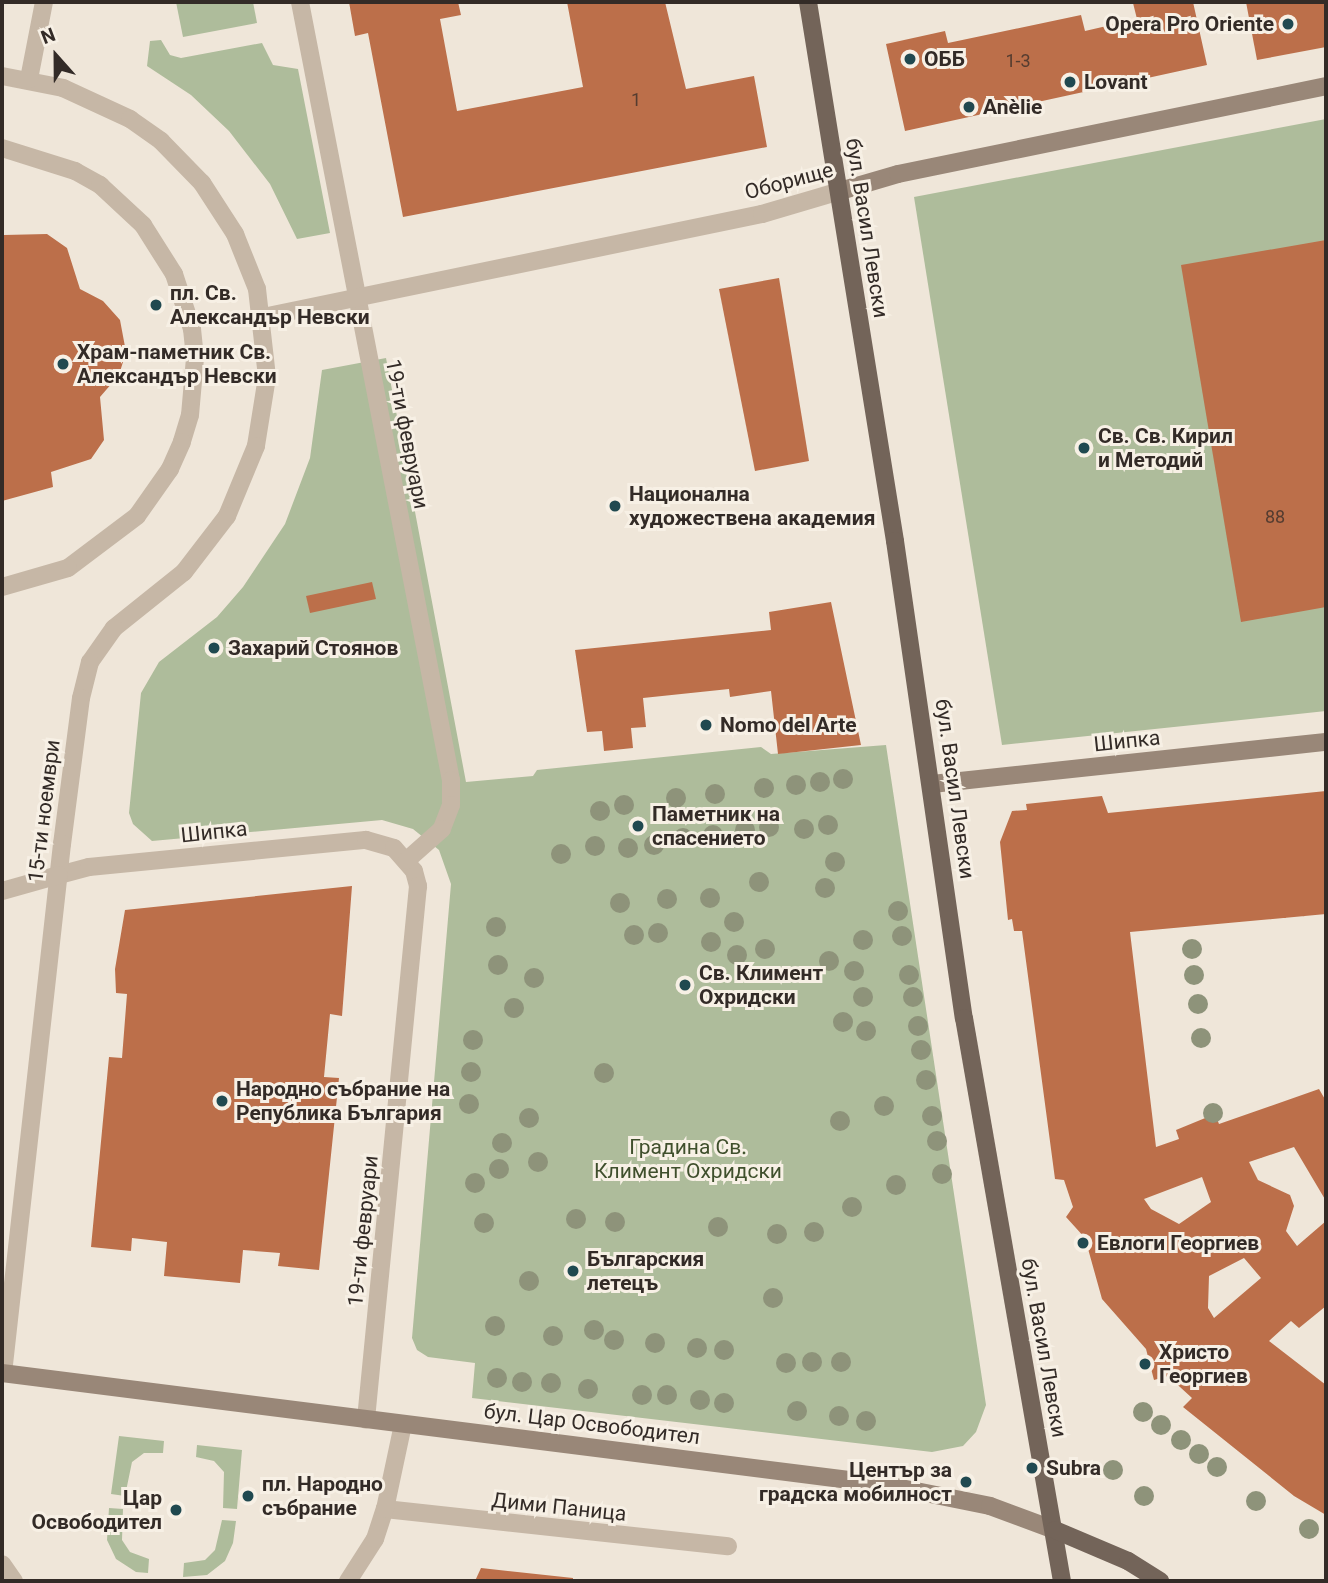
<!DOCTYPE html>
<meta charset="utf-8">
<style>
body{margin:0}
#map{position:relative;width:1328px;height:1583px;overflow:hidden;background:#efe6d9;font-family:Roboto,sans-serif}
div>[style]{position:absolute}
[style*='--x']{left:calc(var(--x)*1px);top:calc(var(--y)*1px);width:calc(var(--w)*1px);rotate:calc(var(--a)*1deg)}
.green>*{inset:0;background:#aebc9b}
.building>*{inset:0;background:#bc6f4a}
.lane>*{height:18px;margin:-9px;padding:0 9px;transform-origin:9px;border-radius:9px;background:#c6b7a6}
.street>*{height:18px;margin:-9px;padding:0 9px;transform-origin:9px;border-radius:9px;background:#c6b7a6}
.secondary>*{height:18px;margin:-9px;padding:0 9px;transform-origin:9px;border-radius:9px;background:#998778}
.primary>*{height:18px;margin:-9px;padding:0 9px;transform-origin:9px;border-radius:9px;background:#736459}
.trees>*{width:20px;height:20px;margin:-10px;border-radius:50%;background:#8e937a}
.dots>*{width:19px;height:19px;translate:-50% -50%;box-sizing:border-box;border:4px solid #f7f0e5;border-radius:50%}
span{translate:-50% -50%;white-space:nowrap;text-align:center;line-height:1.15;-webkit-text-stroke:6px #f7f0e5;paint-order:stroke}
.number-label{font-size:18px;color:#553c30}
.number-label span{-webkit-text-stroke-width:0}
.poi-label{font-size:21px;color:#332b27;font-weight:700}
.right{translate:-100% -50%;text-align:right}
.left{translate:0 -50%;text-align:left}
.street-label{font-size:21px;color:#332b27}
.park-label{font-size:21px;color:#3f4f2c}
.frame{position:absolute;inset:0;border:4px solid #332b27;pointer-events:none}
.north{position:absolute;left:21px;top:21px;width:70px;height:70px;-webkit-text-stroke:5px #f7f0e5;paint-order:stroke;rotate:339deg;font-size:19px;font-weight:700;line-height:28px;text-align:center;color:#332b27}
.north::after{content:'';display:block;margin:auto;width:24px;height:32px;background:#332b27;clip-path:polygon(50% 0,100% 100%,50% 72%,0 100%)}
</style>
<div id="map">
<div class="green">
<i style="clip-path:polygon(176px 2px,253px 2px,257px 23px,183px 37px)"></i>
<i style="clip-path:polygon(161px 40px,170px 55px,181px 58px,262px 43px,273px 65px,298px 69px,330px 233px,297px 239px,270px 184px,229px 131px,191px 95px,147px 66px,150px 41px)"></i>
<i style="clip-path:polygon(1326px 119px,1326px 711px,1002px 745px,914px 197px)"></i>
<i style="clip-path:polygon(386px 358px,466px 782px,533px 776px,537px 770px,761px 747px,771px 754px,886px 745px,986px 1405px,976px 1432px,963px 1446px,932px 1452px,472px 1398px,475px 1363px,428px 1357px,417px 1350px,412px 1338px,451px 884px,439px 850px,413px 829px,382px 820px,152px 841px,133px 824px,129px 813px,141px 693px,159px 662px,217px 617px,243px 587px,285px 524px,310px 458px,322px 370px)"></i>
<i style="clip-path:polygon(119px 1436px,164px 1441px,163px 1453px,144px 1453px,132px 1462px,125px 1496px,111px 1494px)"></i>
<i style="clip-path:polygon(197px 1445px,242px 1450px,237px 1509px,223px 1508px,224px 1472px,214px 1461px,196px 1457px)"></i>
<i style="clip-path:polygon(109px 1508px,123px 1509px,122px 1540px,130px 1552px,149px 1559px,148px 1573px,136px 1572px,116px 1559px,107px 1540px)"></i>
<i style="clip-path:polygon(222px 1520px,236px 1521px,233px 1543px,225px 1561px,207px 1575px,183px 1577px,184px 1563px,205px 1560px,215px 1550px)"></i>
</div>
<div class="building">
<i style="clip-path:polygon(349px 2px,458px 2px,461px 15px,440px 19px,457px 111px,583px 87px,567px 2px,665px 2px,686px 89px,754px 76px,767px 147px,403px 217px,368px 33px,355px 36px)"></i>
<i style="clip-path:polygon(1193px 2px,1207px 65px,905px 131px,886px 44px,945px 31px,948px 43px,1081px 15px,1085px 31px,1137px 19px,1133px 3px)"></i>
<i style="clip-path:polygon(1246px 2px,1326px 2px,1326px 47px,1257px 60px)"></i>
<i style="clip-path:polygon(3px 230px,4px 235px,47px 234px,67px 248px,80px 289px,103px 301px,120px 320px,126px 352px,119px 375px,100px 397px,104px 440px,91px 459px,51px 472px,53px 487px,2px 501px)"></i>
<i style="clip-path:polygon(1326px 240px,1326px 607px,1241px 622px,1181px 265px)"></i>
<i style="clip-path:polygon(779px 278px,809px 461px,755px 471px,719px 289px)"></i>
<i style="clip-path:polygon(372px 582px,376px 599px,310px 613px,306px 596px)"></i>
<i style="clip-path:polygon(831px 602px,861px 745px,778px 754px,771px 691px,730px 697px,729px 689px,643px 698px,646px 727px,631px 728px,633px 748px,604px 751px,602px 731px,587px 732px,575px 650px,771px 630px,769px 612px)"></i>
<i style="clip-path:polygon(evenodd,1326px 791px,1326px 914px,1130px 932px,1156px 1147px,1179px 1139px,1176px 1130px,1215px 1114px,1219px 1124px,1319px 1089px,1326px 1101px,1326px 1201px,1294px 1147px,1249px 1162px,1258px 1180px,1290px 1195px,1294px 1206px,1286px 1231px,1297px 1246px,1326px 1221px,1326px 1306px,1299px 1328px,1291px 1321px,1269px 1341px,1326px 1385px,1326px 1515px,1294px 1496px,1183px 1407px,1192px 1398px,1168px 1376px,1154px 1380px,1146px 1349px,1102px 1299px,1085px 1238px,1066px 1217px,1073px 1207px,1064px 1180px,1055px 1179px,1022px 931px,1014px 931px,1012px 919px,1008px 920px,1000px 842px,1012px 811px,1027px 810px,1026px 804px,1102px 796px,1108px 813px,1326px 791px,1202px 1177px,1211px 1202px,1179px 1224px,1151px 1209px,1144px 1199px,1202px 1177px,1326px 791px,1244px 1258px,1261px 1278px,1214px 1318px,1208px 1308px,1209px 1276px,1244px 1258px)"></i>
<i style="clip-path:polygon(352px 886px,342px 1016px,330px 1014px,324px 1077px,339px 1078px,319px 1270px,278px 1266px,280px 1253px,243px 1250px,240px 1283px,164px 1276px,167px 1242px,132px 1238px,131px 1251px,91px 1247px,109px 1057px,122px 1058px,127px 994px,116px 993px,115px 969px,125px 910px)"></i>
<i style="clip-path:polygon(481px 1568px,573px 1578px,573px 1581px,475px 1581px)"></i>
</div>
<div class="lane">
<i style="--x:59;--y:875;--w:31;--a:-15"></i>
<i style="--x:89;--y:867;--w:278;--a:-5.6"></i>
<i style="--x:366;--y:840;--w:29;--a:16"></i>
<i style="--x:394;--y:848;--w:30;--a:49"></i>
<i style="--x:414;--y:871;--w:16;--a:75"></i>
<i style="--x:418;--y:886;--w:536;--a:95.57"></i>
<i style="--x:385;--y:1509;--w:345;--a:6.2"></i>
</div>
<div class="street">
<i style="--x:300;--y:2;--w:793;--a:79.02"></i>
<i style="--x:451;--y:780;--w:25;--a:90"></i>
<i style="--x:451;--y:805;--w:26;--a:111"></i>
<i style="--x:442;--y:829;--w:47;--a:138.5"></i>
<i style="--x:2;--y:76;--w:62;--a:11.1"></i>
<i style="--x:63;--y:88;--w:74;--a:24.8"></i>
<i style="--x:130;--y:119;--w:38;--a:35"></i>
<i style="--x:161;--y:141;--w:59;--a:45.7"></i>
<i style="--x:202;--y:183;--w:61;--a:57.1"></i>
<i style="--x:235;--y:234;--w:59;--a:68.2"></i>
<i style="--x:257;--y:289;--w:89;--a:83.5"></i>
<i style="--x:267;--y:377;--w:70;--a:99.1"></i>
<i style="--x:256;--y:446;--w:76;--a:112.5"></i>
<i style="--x:227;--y:516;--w:71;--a:127.5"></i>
<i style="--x:184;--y:572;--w:90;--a:141.3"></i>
<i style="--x:114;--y:628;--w:42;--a:125.2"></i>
<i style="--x:90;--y:662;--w:37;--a:104"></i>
<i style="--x:81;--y:698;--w:147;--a:97.4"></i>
<i style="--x:62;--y:844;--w:532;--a:96.36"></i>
<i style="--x:29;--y:79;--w:78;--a:-79"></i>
<i style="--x:2;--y:148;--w:77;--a:17.5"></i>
<i style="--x:75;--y:171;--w:29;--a:29"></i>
<i style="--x:100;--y:185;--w:59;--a:42.9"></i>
<i style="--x:143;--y:225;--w:58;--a:57.7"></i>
<i style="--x:174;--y:274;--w:58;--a:71.9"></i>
<i style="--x:192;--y:329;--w:29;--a:84"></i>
<i style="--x:195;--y:358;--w:57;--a:95"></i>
<i style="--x:190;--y:415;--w:28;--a:107"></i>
<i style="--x:182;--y:442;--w:30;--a:114"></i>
<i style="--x:170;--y:469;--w:57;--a:125.1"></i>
<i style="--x:137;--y:516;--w:86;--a:143"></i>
<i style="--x:68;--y:568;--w:69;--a:163.9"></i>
<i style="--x:263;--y:317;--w:510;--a:-11.66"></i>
<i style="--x:762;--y:214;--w:81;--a:-16.4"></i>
<i style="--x:2;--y:891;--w:59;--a:-15.7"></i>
<i style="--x:2;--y:1564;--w:21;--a:55"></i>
<i style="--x:348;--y:1581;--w:50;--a:-57.3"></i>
<i style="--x:375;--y:1539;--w:32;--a:-72"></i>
<i style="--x:385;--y:1509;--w:87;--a:-78"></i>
</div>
<div class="secondary">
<i style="--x:840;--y:191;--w:60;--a:-16.3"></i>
<i style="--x:898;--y:174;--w:437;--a:-11.6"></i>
<i style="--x:932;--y:784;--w:396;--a:-6.1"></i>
<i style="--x:2;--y:1373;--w:886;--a:7.2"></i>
<i style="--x:881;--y:1484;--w:111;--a:11.4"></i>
<i style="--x:990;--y:1506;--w:69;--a:20.3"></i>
</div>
<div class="primary">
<i style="--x:808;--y:2;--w:546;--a:80.83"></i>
<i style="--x:895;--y:541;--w:482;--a:81.8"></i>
<i style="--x:964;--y:1018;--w:571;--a:80.13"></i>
<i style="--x:1055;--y:1530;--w:79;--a:23"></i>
<i style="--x:1128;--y:1561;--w:38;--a:32"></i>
</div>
<div class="trees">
<i style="left:843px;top:779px"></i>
<i style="left:820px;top:782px"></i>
<i style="left:796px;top:785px"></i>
<i style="left:764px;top:788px"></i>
<i style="left:715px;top:794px"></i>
<i style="left:676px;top:798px"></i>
<i style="left:624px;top:805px"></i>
<i style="left:600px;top:811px"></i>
<i style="left:828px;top:825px"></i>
<i style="left:769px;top:827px"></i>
<i style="left:804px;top:829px"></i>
<i style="left:745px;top:830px"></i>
<i style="left:713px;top:835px"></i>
<i style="left:683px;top:838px"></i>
<i style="left:654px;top:845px"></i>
<i style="left:595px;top:846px"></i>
<i style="left:628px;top:848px"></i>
<i style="left:561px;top:854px"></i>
<i style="left:835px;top:862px"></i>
<i style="left:759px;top:882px"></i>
<i style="left:825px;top:888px"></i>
<i style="left:710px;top:898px"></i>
<i style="left:667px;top:899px"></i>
<i style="left:620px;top:903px"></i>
<i style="left:898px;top:911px"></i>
<i style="left:734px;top:922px"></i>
<i style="left:496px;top:927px"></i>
<i style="left:658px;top:933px"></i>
<i style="left:634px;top:935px"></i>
<i style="left:902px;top:936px"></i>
<i style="left:863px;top:940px"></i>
<i style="left:711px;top:942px"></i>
<i style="left:765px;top:949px"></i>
<i style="left:1192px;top:949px"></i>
<i style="left:737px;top:955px"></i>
<i style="left:829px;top:961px"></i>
<i style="left:498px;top:965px"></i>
<i style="left:854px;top:971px"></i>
<i style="left:909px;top:975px"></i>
<i style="left:1194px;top:975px"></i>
<i style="left:534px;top:978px"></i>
<i style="left:863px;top:997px"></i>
<i style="left:913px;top:997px"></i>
<i style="left:1198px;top:1004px"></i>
<i style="left:514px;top:1008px"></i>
<i style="left:843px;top:1022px"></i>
<i style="left:918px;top:1026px"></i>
<i style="left:866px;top:1031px"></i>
<i style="left:1201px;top:1038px"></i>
<i style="left:473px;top:1040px"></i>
<i style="left:921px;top:1050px"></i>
<i style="left:471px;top:1072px"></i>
<i style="left:604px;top:1073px"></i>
<i style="left:926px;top:1080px"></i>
<i style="left:469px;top:1104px"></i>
<i style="left:884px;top:1106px"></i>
<i style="left:1213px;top:1113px"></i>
<i style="left:932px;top:1116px"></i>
<i style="left:529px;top:1118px"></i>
<i style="left:840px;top:1121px"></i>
<i style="left:937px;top:1141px"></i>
<i style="left:502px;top:1143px"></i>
<i style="left:538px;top:1162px"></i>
<i style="left:499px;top:1169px"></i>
<i style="left:942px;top:1174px"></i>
<i style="left:475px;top:1183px"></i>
<i style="left:896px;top:1185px"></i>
<i style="left:852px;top:1207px"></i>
<i style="left:576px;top:1219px"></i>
<i style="left:615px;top:1222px"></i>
<i style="left:484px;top:1223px"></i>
<i style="left:718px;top:1227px"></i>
<i style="left:814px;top:1232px"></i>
<i style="left:777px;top:1234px"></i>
<i style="left:529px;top:1281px"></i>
<i style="left:773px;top:1298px"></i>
<i style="left:495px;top:1326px"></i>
<i style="left:594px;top:1330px"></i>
<i style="left:553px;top:1336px"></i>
<i style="left:614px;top:1340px"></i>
<i style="left:655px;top:1343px"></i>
<i style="left:697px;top:1348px"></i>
<i style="left:724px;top:1350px"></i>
<i style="left:812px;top:1362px"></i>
<i style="left:841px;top:1362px"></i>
<i style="left:786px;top:1363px"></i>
<i style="left:497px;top:1378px"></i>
<i style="left:522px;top:1382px"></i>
<i style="left:551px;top:1383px"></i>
<i style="left:588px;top:1389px"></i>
<i style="left:642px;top:1395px"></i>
<i style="left:667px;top:1395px"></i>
<i style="left:700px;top:1400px"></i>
<i style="left:724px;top:1403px"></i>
<i style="left:797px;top:1411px"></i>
<i style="left:1143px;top:1412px"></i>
<i style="left:839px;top:1416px"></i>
<i style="left:866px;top:1421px"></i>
<i style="left:1161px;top:1425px"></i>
<i style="left:1181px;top:1440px"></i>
<i style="left:1199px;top:1454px"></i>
<i style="left:1217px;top:1467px"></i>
<i style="left:1113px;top:1470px"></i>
<i style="left:1144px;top:1496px"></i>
<i style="left:1256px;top:1501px"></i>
<i style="left:1309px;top:1529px"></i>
</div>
<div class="dots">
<i style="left:1288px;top:24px;background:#204950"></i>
<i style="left:910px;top:59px;background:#204950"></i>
<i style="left:1070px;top:82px;background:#204950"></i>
<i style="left:969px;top:107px;background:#204950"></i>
<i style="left:156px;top:305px;background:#204950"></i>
<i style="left:63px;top:364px;background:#204950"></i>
<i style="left:1084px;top:448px;background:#204950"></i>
<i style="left:615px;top:506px;background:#204950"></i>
<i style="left:214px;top:648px;background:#204950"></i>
<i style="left:706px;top:725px;background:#204950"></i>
<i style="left:638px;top:826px;background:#204950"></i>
<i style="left:685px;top:985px;background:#204950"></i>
<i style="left:222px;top:1101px;background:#204950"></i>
<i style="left:1083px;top:1243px;background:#204950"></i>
<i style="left:573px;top:1271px;background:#204950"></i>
<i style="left:1145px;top:1364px;background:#204950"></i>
<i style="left:1032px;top:1468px;background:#204950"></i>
<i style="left:966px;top:1482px;background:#204950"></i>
<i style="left:248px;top:1496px;background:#204950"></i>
<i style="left:176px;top:1510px;background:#204950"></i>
</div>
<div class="number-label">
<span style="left:1018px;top:61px">1-3</span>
<span style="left:636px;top:100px">1</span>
<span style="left:1275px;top:517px">88</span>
</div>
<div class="poi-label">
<span class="right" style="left:1274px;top:24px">Opera Pro Oriente</span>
<span class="left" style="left:924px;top:59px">ОББ</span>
<span class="left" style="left:1084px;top:82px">Lovant</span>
<span class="left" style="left:983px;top:107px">Anèlie</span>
<span class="left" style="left:170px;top:305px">пл. Св.<br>Александър Невски</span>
<span class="left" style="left:77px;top:364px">Храм-паметник Св.<br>Александър Невски</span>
<span class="left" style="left:1098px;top:448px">Св. Св. Кирил<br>и Методий</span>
<span class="left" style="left:629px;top:506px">Национална<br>художествена академия</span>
<span class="left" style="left:228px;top:648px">Захарий Стоянов</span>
<span class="left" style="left:720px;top:725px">Nomo del Arte</span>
<span class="left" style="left:652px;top:826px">Паметник на<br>спасението</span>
<span class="left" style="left:699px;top:985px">Св. Климент<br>Охридски</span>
<span class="left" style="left:236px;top:1101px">Народно събрание на<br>Република България</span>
<span class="left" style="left:1097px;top:1243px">Евлоги Георгиев</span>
<span class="left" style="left:587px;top:1271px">Българския<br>летецъ</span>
<span class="left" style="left:1159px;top:1364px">Христо<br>Георгиев</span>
<span class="left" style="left:1046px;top:1468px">Subra</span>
<span class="right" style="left:952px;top:1482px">Център за<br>градска мобилност</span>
<span class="left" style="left:262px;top:1496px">пл. Народно<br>събрание</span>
<span class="right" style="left:162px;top:1510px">Цар<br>Освободител</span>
</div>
<div class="street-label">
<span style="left:789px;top:181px;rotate:-15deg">Оборище</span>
<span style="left:867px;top:228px;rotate:81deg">бул. Васил Левски</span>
<span style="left:407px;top:434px;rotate:79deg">19-ти февруари</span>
<span style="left:1127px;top:741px;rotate:-6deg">Шипка</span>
<span style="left:955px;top:789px;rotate:82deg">бул. Васил Левски</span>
<span style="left:44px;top:811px;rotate:-83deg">15-ти ноември</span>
<span style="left:214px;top:832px;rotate:-6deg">Шипка</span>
<span style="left:363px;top:1231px;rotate:-84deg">19-ти февруари</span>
<span style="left:1044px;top:1348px;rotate:80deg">бул. Васил Левски</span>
<span style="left:592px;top:1424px;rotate:7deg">бул. Цар Освободител</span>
<span style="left:559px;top:1507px;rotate:6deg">Дими Паница</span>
</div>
<div class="park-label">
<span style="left:688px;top:1159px">Градина Св.<br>Климент Охридски</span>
</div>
<div class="frame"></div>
<div class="north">N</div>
</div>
